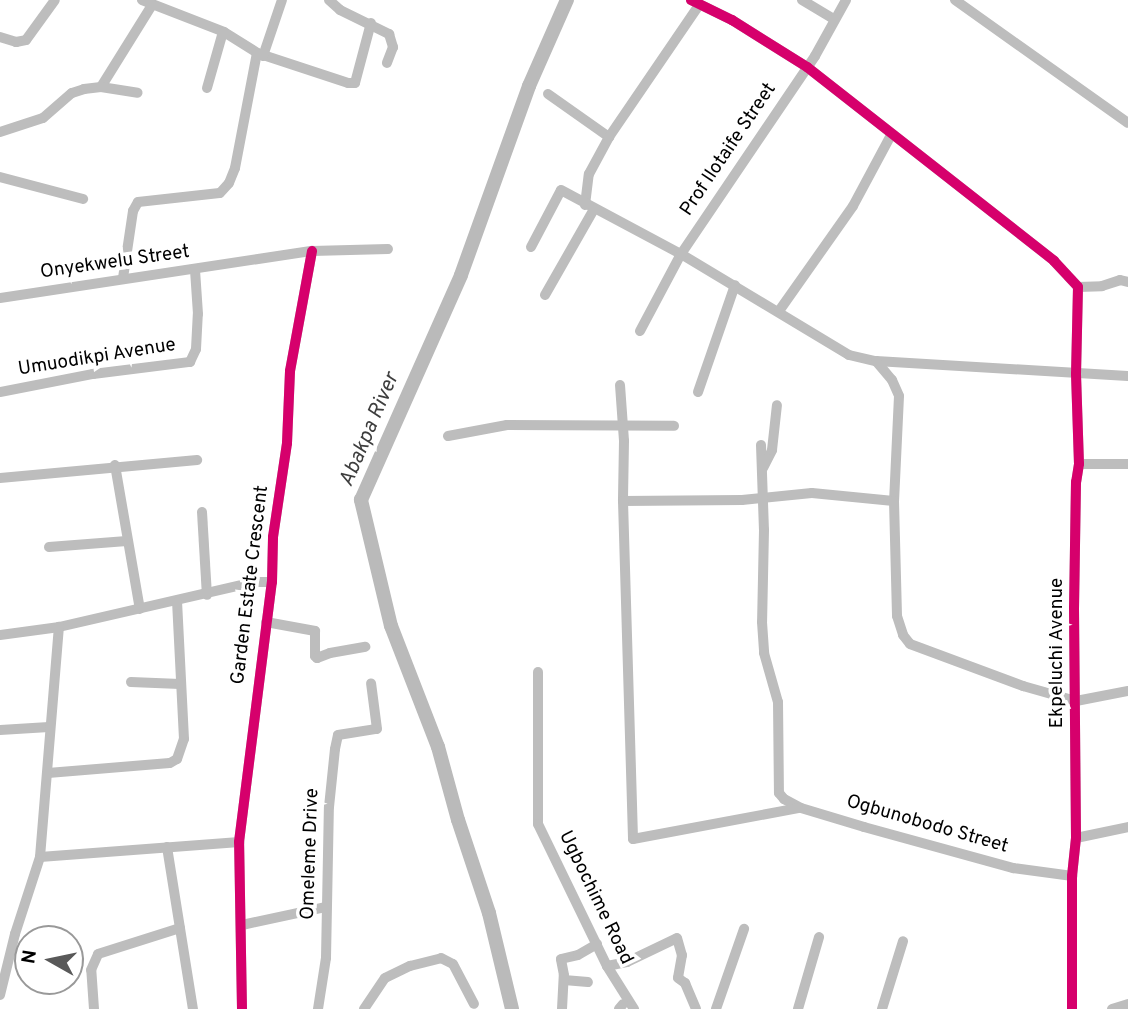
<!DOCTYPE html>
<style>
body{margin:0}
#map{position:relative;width:1128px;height:1009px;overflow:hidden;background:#fff;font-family:Overpass,sans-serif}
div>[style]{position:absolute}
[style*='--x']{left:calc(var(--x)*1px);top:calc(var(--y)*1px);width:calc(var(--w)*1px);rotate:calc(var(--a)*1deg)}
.river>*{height:14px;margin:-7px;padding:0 7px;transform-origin:7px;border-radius:7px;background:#bababa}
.minor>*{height:10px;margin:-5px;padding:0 5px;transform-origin:5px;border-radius:5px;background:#bdbdbd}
.cycleway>*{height:10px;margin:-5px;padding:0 5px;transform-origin:5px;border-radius:5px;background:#d6006c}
span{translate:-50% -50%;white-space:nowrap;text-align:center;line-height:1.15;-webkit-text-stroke:7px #fff;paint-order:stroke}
.street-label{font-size:19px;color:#000}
.water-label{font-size:21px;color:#3e3e3e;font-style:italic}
.north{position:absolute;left:14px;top:925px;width:70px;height:70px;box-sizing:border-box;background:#fff;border:2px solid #999;border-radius:50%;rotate:279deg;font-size:19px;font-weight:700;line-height:28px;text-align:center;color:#000}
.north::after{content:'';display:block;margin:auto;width:24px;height:32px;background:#595959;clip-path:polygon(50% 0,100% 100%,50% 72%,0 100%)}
</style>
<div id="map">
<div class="river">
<i style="--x:512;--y:1009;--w:99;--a:-103.5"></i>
<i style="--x:489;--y:913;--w:98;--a:-108.4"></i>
<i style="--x:458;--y:820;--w:76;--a:-105.3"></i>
<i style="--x:438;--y:747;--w:130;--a:-111.2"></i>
<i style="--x:391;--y:626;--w:130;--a:-103.4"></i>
<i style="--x:361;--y:500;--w:246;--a:-66"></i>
<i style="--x:461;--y:275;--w:201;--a:-70.2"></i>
<i style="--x:529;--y:86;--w:94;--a:-66.2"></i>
</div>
<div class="minor">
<i style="--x:142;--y:0;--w:88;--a:21.3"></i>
<i style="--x:224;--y:32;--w:39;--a:32"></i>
<i style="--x:257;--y:53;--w:96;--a:18.2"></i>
<i style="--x:348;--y:83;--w:7;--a:0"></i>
<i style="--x:355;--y:83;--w:62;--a:-75.1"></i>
<i style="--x:329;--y:0;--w:15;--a:42"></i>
<i style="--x:340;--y:10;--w:55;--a:26.1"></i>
<i style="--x:389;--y:34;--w:14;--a:73"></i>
<i style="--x:393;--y:47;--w:17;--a:111"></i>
<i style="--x:691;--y:0;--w:46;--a:26"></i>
<i style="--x:732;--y:20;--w:89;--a:32.1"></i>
<i style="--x:807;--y:67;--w:314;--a:38.1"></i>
<i style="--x:1054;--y:261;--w:35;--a:47"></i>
<i style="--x:1078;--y:287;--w:87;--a:91.3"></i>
<i style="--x:1076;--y:374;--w:90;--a:88.1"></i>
<i style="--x:1079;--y:464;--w:18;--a:99"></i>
<i style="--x:1076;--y:482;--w:126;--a:90.9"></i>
<i style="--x:1074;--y:608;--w:230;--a:89.5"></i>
<i style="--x:1076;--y:838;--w:38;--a:96"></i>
<i style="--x:1072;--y:876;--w:133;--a:90"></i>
<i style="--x:802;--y:0;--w:37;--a:31"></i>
<i style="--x:955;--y:0;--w:212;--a:35.4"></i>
<i style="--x:0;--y:37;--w:17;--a:17"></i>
<i style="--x:16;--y:42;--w:10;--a:-11"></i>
<i style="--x:26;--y:40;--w:49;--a:-54.1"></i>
<i style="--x:263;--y:56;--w:59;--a:-71.3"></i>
<i style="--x:101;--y:87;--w:97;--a:-58.1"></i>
<i style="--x:207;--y:88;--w:58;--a:-74.1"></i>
<i style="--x:548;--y:94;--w:75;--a:35.2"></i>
<i style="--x:0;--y:132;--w:45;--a:-18"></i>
<i style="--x:43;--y:118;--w:38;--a:-41"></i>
<i style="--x:72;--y:93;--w:13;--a:-18"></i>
<i style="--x:84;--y:89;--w:17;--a:-7"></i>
<i style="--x:101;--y:87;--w:37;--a:9"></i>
<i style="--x:0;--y:177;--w:86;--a:14.8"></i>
<i style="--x:585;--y:205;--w:31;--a:-83"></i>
<i style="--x:589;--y:174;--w:42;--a:-61.6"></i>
<i style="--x:609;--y:137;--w:160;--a:-55.7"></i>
<i style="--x:531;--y:247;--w:64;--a:-62.2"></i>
<i style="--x:561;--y:190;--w:136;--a:28.1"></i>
<i style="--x:681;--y:254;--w:196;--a:31"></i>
<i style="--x:849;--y:355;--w:28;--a:13"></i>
<i style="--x:876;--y:361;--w:252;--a:3.4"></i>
<i style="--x:123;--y:278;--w:68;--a:-81.5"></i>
<i style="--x:133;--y:211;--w:10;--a:-61"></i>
<i style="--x:138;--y:202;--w:82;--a:-6.3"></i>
<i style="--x:220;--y:193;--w:13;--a:-48"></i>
<i style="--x:229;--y:183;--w:16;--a:-68"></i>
<i style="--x:235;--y:168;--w:117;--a:-79.2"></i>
<i style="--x:1078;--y:287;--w:24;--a:-2"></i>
<i style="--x:1102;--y:286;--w:19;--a:-18"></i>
<i style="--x:1120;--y:280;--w:8;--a:14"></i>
<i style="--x:545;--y:295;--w:99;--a:-60.3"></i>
<i style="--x:0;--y:298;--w:316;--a:-8.6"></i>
<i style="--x:312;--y:251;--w:76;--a:-1.5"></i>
<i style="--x:779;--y:311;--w:128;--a:-54.8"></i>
<i style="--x:853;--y:206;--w:81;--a:-61.8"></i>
<i style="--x:640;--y:331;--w:87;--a:-62"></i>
<i style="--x:681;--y:254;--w:239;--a:-55.9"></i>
<i style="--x:815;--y:56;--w:64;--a:-61"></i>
<i style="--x:876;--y:361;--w:25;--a:50"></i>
<i style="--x:892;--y:380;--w:17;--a:66"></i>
<i style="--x:899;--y:396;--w:105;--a:92.7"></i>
<i style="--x:620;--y:385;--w:56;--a:85.9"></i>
<i style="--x:624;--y:441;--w:60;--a:91"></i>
<i style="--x:623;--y:501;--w:119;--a:-0.5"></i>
<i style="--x:742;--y:500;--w:70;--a:-5.7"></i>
<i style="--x:812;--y:493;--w:82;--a:5.6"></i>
<i style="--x:894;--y:501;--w:115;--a:88.5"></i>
<i style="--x:897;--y:616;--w:20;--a:72"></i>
<i style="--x:903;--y:635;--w:11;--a:52"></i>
<i style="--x:910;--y:644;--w:121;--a:20.4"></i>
<i style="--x:1023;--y:686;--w:55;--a:15.8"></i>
<i style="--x:1076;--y:701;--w:53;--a:-10.9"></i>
<i style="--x:0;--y:392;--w:95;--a:-11"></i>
<i style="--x:93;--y:374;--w:98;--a:-7.1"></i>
<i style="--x:190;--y:362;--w:14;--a:-65"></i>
<i style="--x:196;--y:349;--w:35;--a:-87"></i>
<i style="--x:198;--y:314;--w:44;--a:-93.9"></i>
<i style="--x:698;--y:392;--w:113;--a:-70.9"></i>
<i style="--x:448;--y:436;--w:60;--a:-10.6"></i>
<i style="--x:507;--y:425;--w:167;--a:0.3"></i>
<i style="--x:761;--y:445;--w:85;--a:88"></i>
<i style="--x:764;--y:530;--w:92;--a:91.2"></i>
<i style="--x:762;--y:622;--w:31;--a:86"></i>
<i style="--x:764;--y:653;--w:51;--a:74.1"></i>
<i style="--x:778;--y:702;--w:91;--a:89.4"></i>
<i style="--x:779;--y:793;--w:8;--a:50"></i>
<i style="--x:784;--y:799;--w:19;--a:28"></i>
<i style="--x:801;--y:808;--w:66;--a:16.8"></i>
<i style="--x:864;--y:827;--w:155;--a:15.4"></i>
<i style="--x:1013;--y:868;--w:60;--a:7.7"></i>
<i style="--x:1079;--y:464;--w:49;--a:0"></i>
<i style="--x:115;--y:465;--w:146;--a:80.2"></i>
<i style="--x:763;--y:468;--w:20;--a:-63"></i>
<i style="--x:772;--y:450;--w:45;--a:-83.7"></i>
<i style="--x:0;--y:478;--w:198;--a:-5.2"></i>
<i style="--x:623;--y:501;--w:338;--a:88.3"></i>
<i style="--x:633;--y:839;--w:168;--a:-10.6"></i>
<i style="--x:202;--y:512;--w:83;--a:86.6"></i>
<i style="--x:49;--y:547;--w:78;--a:-4.4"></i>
<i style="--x:266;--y:622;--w:50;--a:10.4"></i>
<i style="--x:315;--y:631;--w:25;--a:90"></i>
<i style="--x:315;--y:656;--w:3;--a:45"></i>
<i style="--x:317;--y:658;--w:14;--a:-21"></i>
<i style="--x:330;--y:653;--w:36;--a:-10"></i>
<i style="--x:0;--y:635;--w:60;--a:-7.7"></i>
<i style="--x:59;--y:627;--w:200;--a:-13"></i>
<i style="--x:254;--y:582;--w:18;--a:0"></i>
<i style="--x:538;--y:672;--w:152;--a:90"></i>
<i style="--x:538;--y:824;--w:158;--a:64.1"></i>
<i style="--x:607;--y:966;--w:51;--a:57.9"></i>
<i style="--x:131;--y:682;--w:49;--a:2.3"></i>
<i style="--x:0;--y:730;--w:49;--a:-3.5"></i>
<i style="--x:48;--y:773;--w:122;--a:-4.7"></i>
<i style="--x:170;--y:763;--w:8;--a:-30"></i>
<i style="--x:177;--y:759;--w:21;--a:-71"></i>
<i style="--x:184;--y:739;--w:137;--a:-92.9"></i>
<i style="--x:1076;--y:838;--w:53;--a:-11.9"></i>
<i style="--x:167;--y:847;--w:164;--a:80.9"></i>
<i style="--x:40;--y:857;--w:200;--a:-4.3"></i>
<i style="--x:242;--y:925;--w:85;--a:-12.2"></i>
<i style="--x:607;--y:966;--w:20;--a:-11"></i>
<i style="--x:627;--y:962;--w:55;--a:-25.6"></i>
<i style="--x:677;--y:938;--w:18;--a:74"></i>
<i style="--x:682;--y:955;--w:23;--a:100"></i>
<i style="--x:678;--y:978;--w:9;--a:36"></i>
<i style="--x:685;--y:983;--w:28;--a:67"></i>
<i style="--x:564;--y:980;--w:24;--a:5"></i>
<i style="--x:0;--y:995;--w:63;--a:-76.2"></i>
<i style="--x:15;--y:934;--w:81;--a:-72"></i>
<i style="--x:40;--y:857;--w:231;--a:-85.3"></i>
<i style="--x:94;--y:1009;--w:39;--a:-94"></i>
<i style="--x:91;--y:970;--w:17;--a:-66"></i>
<i style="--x:98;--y:954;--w:86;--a:-17.6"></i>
<i style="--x:242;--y:1009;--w:167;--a:-91"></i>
<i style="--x:239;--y:842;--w:262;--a:-82.8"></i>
<i style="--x:272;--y:582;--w:45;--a:-88.7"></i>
<i style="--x:273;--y:537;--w:95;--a:-81.5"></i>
<i style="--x:287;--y:443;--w:72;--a:-87.6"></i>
<i style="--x:290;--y:371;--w:122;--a:-79.6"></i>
<i style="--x:318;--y:1009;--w:52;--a:-81.1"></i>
<i style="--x:326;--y:958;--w:151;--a:-88.9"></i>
<i style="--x:329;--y:807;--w:58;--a:-84.1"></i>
<i style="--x:335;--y:749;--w:14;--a:-78"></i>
<i style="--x:338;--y:735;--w:39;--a:-9"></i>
<i style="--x:377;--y:729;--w:46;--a:-97.4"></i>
<i style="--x:364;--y:1009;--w:37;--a:-56"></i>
<i style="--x:385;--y:978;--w:28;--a:-26"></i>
<i style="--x:410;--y:966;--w:32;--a:-14"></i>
<i style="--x:441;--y:958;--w:13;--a:27"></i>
<i style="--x:453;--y:964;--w:45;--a:62.3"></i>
<i style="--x:562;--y:1009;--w:34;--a:-87"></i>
<i style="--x:564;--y:975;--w:16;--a:-101"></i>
<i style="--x:561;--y:959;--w:17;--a:-13"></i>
<i style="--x:578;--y:955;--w:22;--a:-30"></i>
<i style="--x:619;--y:1009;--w:6;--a:-51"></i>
<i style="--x:716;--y:1009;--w:85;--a:-70.7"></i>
<i style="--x:798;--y:1009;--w:75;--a:-73.7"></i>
<i style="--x:882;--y:1009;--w:71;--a:-72.8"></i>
<i style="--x:1112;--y:1009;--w:17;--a:-17"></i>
</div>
<div class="cycleway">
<i style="--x:691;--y:0;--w:46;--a:26"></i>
<i style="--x:732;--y:20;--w:89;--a:32.1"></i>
<i style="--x:807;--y:67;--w:314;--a:38.1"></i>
<i style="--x:1054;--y:261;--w:35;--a:47"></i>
<i style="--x:1078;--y:287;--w:87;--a:91.3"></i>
<i style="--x:1076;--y:374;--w:90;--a:88.1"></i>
<i style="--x:1079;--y:464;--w:18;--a:99"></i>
<i style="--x:1076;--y:482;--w:126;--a:90.9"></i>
<i style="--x:1074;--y:608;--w:230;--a:89.5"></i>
<i style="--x:1076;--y:838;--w:38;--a:96"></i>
<i style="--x:1072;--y:876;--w:133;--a:90"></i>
<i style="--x:242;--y:1009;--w:167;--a:-91"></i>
<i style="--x:239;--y:842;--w:262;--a:-82.8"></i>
<i style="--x:272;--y:582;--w:45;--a:-88.7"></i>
<i style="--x:273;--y:537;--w:95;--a:-81.5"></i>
<i style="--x:287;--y:443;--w:72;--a:-87.6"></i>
<i style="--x:290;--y:371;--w:122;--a:-79.6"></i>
</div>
<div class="street-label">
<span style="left:729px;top:150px;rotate:-56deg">Prof Ilotaife Street</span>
<span style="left:115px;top:263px;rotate:-8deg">Onyekwelu Street</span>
<span style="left:97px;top:358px;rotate:-9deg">Umuodikpi Avenue</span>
<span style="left:251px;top:585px;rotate:-83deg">Garden Estate Crescent</span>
<span style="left:1058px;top:653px;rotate:-90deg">Ekpeluchi Avenue</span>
<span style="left:927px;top:825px;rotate:16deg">Ogbunobodo Street</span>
<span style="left:311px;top:854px;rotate:-88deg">Omeleme Drive</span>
<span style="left:595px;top:898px;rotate:64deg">Ugbochime Road</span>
</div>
<div class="water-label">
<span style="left:370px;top:430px;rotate:-67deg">Abakpa River</span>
</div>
<div class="north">N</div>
</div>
